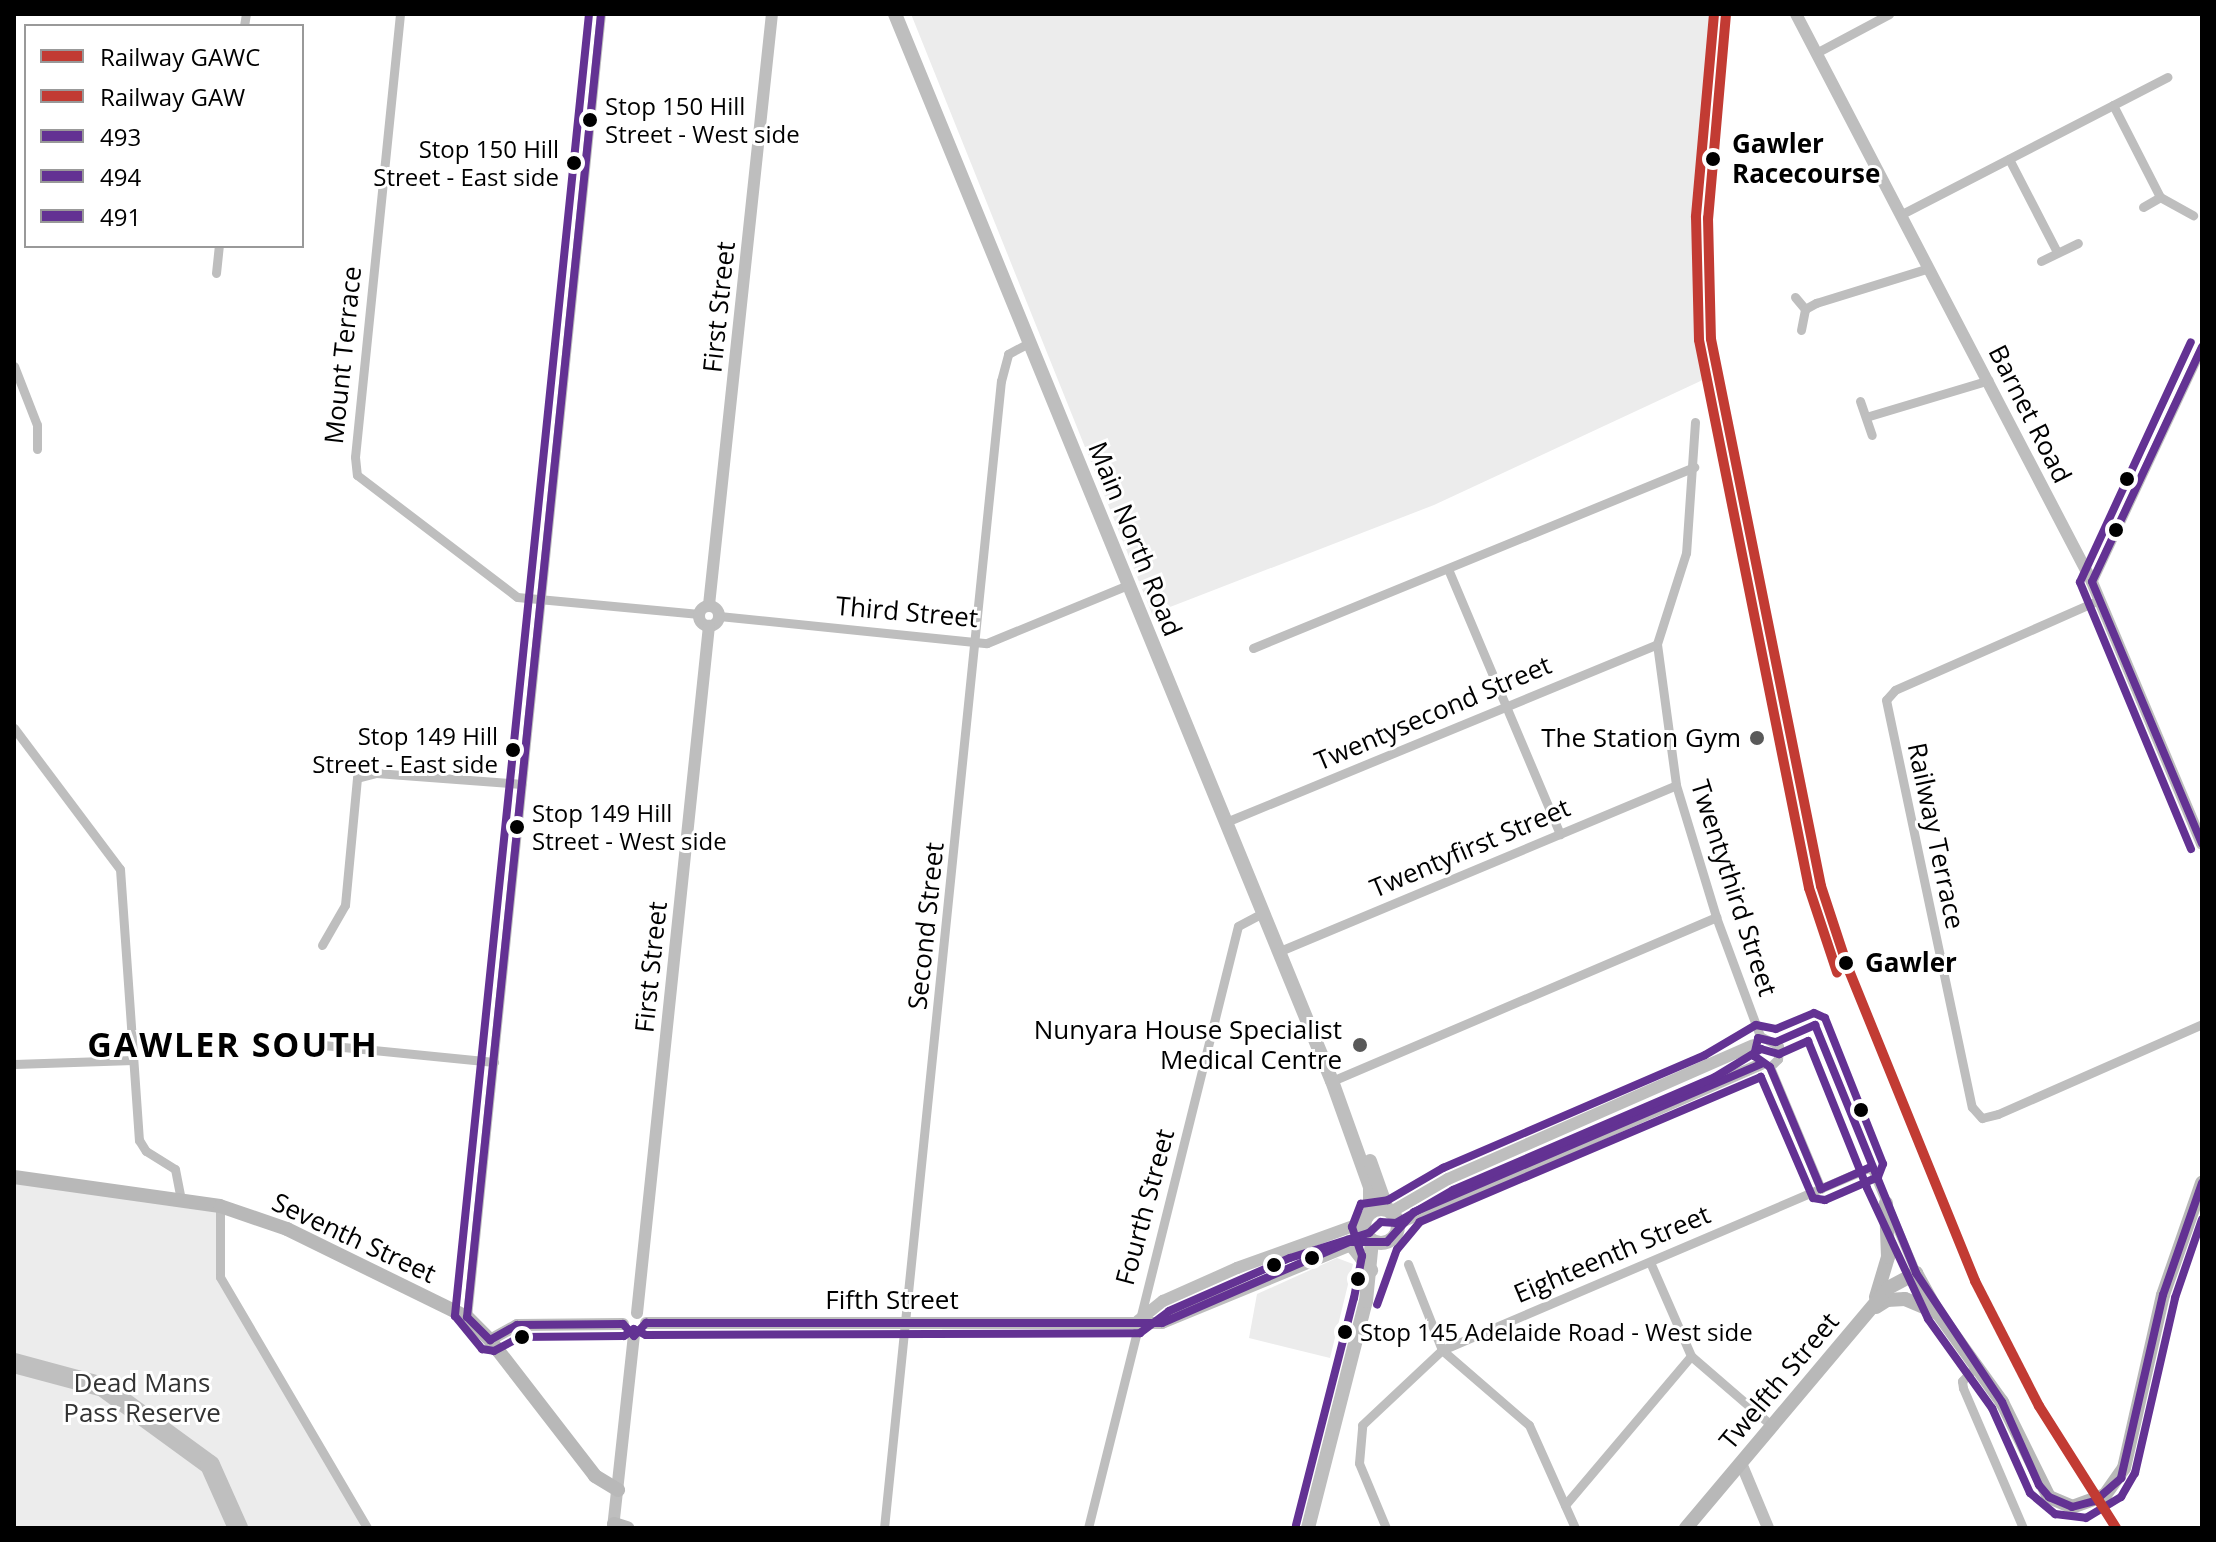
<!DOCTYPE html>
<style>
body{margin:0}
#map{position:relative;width:2216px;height:1542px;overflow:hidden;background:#fff;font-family:"Open Sans",sans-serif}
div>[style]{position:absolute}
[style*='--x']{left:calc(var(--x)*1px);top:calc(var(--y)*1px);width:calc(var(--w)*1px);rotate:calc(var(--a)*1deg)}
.green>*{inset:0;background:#ececec}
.river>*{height:20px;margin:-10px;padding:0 10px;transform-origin:10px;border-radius:10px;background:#bfbfbf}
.minor>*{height:9px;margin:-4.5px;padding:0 4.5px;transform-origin:4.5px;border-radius:4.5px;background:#bebebe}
.tertiary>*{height:12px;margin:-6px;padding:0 6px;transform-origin:6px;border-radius:6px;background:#bebebe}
.tertiary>.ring{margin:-6px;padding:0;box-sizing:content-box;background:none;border:12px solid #bebebe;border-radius:50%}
.secondary>*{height:14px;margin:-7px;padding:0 7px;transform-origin:7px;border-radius:7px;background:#b8b8b8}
.primary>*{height:14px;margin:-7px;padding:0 7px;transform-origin:7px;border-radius:7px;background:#bebebe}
.primary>.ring{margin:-7px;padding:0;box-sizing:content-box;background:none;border:14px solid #bebebe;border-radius:50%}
.bus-1>*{height:8px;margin:-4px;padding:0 4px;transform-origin:4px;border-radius:4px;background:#633293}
.bus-2>*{height:8px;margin:-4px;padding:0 4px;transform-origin:4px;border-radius:4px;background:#633293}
.bus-3>*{height:8px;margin:-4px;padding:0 4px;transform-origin:4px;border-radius:4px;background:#633293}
.rail-1>*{height:10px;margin:-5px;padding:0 5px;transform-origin:5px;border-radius:5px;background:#c23b33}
.rail-2>*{height:10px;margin:-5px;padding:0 5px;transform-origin:5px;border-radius:5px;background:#c23b33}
.dots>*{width:22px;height:22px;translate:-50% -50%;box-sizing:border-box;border:4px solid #fff;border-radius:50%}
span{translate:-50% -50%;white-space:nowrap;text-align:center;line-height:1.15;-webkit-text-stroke:6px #fff;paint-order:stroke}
.bus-label{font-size:24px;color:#000}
.left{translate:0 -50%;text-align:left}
.right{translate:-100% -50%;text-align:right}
.stop-label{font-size:26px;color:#000;font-weight:700}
.street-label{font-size:26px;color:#000}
.poi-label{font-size:26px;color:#000}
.park-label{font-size:26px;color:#333}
.district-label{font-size:34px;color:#000;font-weight:700;letter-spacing:2px}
.frame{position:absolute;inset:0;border:16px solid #000;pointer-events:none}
.legend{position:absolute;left:24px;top:24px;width:280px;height:224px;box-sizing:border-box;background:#fff;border:2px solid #999;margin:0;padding:10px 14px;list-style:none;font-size:24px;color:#000}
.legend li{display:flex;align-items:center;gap:16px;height:40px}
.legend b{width:40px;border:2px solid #999}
</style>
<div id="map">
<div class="green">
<i style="clip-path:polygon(911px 14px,1712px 14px,1696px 244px,1707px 378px,1434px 505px,1152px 614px)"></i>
<i style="clip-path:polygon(14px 1177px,220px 1206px,216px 1266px,367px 1528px,14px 1528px)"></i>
<i style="clip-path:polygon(1337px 1258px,1353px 1264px,1330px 1358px,1249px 1338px,1257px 1294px)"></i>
</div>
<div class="river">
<i style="--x:14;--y:1363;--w:92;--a:15.1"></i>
<i style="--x:103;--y:1387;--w:132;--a:36.1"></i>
<i style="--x:210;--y:1465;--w:69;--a:66"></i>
</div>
<div class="minor">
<i style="--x:400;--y:14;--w:445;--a:95.8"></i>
<i style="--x:355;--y:457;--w:18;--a:84"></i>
<i style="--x:357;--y:475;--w:201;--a:37.3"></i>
<i style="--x:517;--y:597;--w:183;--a:5.3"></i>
<i style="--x:244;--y:26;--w:12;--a:-81"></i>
<i style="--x:1816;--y:53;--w:83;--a:-28.1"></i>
<i style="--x:2113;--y:105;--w:103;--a:62.9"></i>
<i style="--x:2160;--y:197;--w:38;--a:29"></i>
<i style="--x:2009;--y:159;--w:105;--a:62.7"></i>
<i style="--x:2143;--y:207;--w:20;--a:-30"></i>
<i style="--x:1900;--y:215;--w:301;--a:-27.3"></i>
<i style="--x:2041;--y:261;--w:41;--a:-25.9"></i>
<i style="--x:216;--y:273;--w:27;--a:-84"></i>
<i style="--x:1795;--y:297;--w:16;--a:50"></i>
<i style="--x:1801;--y:330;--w:21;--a:-79"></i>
<i style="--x:1805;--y:309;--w:13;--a:-29"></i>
<i style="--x:1816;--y:303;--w:118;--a:-17.2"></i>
<i style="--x:14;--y:366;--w:63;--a:68.7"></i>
<i style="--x:37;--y:425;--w:24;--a:90"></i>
<i style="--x:1860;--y:401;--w:36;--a:71"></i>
<i style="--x:1866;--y:417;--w:128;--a:-16.7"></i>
<i style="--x:1695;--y:422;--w:131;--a:93.9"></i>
<i style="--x:1686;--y:553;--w:96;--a:107.7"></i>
<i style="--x:1657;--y:644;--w:142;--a:82.3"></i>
<i style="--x:1676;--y:785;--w:138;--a:73.1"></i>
<i style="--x:1716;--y:917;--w:127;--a:69.7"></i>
<i style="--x:1448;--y:569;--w:288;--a:67.1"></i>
<i style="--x:2092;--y:582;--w:259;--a:-64.9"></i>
<i style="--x:2099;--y:600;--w:223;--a:156.2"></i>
<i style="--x:1895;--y:690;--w:13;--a:132"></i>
<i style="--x:1886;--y:700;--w:416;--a:78.1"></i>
<i style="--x:1972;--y:1107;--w:15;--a:48"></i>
<i style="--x:1982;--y:1118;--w:16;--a:-14"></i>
<i style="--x:1998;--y:1114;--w:223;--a:-23.8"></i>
<i style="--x:719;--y:616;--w:269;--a:5.8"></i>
<i style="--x:987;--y:643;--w:152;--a:-22.4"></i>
<i style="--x:1253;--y:648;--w:477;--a:-22.3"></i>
<i style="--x:14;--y:728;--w:176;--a:53.1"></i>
<i style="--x:120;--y:869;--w:272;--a:86"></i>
<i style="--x:139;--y:1140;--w:13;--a:58"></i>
<i style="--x:146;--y:1151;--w:34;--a:32"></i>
<i style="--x:175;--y:1169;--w:32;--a:79"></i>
<i style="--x:1226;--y:822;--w:466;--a:-22.4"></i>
<i style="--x:322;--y:945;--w:46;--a:-60.1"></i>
<i style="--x:345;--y:905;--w:128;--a:-84.6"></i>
<i style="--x:357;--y:778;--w:20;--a:-15"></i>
<i style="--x:376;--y:773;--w:146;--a:4.3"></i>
<i style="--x:1280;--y:951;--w:429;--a:-22.7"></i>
<i style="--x:1760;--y:1036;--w:21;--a:28"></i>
<i style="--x:1779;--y:1046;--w:13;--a:94"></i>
<i style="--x:1778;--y:1059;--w:11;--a:135"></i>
<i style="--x:323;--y:1045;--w:172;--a:5.7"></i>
<i style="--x:14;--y:1064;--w:119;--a:-1.9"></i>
<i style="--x:1770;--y:1067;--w:132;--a:67.3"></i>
<i style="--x:1332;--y:1081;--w:418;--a:-23.1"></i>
<i style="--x:220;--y:1206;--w:71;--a:90"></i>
<i style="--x:220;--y:1277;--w:291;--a:59.6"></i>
<i style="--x:1650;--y:1262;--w:103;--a:66.4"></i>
<i style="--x:1691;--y:1356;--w:107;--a:40.8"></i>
<i style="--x:1408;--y:1264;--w:92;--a:68.4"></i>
<i style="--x:1442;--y:1350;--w:115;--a:40.8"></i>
<i style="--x:1529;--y:1425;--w:113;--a:65.9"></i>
<i style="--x:467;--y:1317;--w:1310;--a:-84.13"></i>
<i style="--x:1977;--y:1365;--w:22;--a:133"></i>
<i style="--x:1962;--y:1381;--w:7;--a:82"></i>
<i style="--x:1963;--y:1388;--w:152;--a:66.8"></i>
<i style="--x:1565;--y:1505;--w:195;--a:-49.8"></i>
<i style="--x:884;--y:1528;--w:1153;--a:-84.18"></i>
<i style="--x:1001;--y:381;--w:28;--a:-75"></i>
<i style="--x:1008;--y:354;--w:24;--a:-28"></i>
<i style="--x:1088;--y:1528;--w:620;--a:-76.01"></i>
<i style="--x:1238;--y:926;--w:30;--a:-28"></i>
<i style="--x:1386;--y:1528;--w:70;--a:-112.6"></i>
<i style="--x:1359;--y:1463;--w:38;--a:-85"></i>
<i style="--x:1362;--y:1425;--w:110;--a:-43.2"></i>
<i style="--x:1442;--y:1350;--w:466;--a:-23.1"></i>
<i style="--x:1871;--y:1167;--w:115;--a:67"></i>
</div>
<div class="tertiary">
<i style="--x:1796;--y:14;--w:640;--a:62.47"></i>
<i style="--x:2092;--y:582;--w:284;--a:67.2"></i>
<i style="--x:709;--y:605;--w:594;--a:-83.92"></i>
<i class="ring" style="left:699px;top:606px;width:8px;height:8px"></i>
<i style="--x:1391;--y:1212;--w:66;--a:-30.1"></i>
<i style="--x:1448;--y:1179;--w:333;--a:-23.7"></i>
<i style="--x:1399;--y:1223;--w:395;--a:-23.7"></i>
<i style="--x:637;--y:1313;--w:691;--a:-84.02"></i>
<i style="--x:1138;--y:1321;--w:32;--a:-39"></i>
<i style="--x:1163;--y:1301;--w:81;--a:-24"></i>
<i style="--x:1237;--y:1268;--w:135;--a:-19.9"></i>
<i style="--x:646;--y:1323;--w:516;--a:0"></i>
<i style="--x:1162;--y:1323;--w:223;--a:-22.4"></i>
<i style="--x:490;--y:1340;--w:31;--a:-29"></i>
<i style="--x:517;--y:1325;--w:106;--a:-0.5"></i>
<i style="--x:1741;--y:1463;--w:70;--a:67.4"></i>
<i style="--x:613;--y:1528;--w:193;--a:-83.8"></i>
</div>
<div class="secondary">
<i style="--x:14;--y:1177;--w:208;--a:8"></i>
<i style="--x:220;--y:1206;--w:71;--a:18.9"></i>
<i style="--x:287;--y:1229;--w:200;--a:26.1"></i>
<i style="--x:467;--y:1317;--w:33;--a:45"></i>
<i style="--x:490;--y:1340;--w:172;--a:52.3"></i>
<i style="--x:595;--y:1476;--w:27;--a:31"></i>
<i style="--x:1876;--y:1297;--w:42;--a:-73.3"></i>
<i style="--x:1888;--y:1257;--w:54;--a:-92.1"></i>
<i style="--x:1876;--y:1307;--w:13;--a:-32"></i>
<i style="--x:1887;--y:1300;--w:18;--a:-3"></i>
<i style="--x:1905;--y:1299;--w:36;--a:23"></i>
<i style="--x:614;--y:1524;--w:14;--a:17"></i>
<i style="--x:1686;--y:1528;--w:314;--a:-49.9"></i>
<i style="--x:1888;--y:1288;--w:32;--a:-28"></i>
<i style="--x:1916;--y:1273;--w:46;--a:61.2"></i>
<i style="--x:1938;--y:1313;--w:110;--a:54.3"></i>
<i style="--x:2002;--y:1402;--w:106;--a:63.7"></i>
<i style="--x:2049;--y:1497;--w:25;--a:23"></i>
<i style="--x:2072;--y:1507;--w:35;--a:-20"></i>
<i style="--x:2105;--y:1495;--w:33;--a:-55"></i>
<i style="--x:2124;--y:1468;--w:177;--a:-77.3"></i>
<i style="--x:2163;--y:1295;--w:119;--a:-70.8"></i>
</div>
<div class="primary">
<i style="--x:895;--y:14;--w:1153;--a:67.73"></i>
<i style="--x:1332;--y:1081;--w:113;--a:70.3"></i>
<i style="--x:1370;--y:1187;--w:25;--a:90"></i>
<i style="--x:1370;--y:1161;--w:51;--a:70.5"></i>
<i class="ring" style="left:1364px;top:1209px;width:20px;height:20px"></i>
<i style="--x:1349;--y:1242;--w:36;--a:52"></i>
<i style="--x:1308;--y:1528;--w:234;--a:-75.7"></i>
<i style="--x:1366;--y:1301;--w:60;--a:-84.3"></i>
</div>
<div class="bus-1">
<i style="--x:601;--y:14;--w:1310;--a:95.87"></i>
<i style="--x:467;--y:1317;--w:33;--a:45"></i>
<i style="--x:490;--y:1340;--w:31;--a:-29"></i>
<i style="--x:517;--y:1325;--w:106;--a:-0.5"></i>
<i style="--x:623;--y:1324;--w:16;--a:47"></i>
<i style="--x:634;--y:1336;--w:18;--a:-47"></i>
<i style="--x:646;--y:1323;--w:516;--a:0"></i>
<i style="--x:1162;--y:1323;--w:204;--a:-23.4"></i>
<i style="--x:1349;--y:1242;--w:38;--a:0"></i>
<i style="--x:1387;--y:1242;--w:40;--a:-48"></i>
<i style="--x:1414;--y:1212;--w:377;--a:-23.1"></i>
<i style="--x:2202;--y:347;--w:259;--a:115.1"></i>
<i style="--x:2092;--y:582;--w:284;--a:67.2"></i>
<i style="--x:1871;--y:1167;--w:55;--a:156.3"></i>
<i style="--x:1821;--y:1189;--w:132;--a:-112.7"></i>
<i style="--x:1770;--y:1067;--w:19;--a:-145"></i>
<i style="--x:1754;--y:1056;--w:18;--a:-77"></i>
<i style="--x:1758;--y:1038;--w:18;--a:13"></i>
<i style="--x:1776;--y:1042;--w:43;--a:-23.6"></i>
<i style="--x:1815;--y:1025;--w:268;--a:67.8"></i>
<i style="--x:1916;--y:1273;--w:155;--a:56.3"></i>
<i style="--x:2002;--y:1402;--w:91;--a:66"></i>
<i style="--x:2039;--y:1485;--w:16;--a:50"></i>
<i style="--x:2049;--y:1497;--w:25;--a:23"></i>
<i style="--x:2072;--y:1507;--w:24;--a:-15"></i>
<i style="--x:2095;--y:1501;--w:35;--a:-41"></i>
<i style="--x:2121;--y:1478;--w:188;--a:-77.1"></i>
<i style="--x:2163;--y:1295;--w:119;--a:-70.8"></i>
</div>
<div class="bus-2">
<i style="--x:589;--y:14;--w:1309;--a:95.88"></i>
<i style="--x:455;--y:1316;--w:43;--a:50.7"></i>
<i style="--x:482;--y:1349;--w:12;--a:9"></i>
<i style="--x:494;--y:1351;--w:30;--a:-28"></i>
<i style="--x:520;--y:1337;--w:104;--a:-0.6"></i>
<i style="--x:624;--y:1336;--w:12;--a:-35"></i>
<i style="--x:634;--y:1329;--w:13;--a:27"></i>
<i style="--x:646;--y:1335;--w:494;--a:-0.2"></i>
<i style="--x:1140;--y:1333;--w:36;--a:-37"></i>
<i style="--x:1169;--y:1311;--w:132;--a:-23.7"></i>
<i style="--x:1290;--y:1258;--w:83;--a:-17.6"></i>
<i style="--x:1369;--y:1233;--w:16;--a:-43"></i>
<i style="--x:1381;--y:1222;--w:15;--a:4"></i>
<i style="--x:1396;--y:1223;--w:66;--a:-30.1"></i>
<i style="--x:1453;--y:1190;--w:285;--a:-23.3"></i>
<i style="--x:1715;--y:1077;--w:54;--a:-31.3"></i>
<i style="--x:1761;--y:1049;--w:19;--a:16"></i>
<i style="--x:1779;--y:1054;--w:32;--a:-24"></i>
<i style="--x:1808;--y:1041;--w:158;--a:68.1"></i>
<i style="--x:1867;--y:1188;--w:145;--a:65"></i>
<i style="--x:1928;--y:1319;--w:110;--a:54.3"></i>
<i style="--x:1992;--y:1408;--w:93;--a:65.9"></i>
<i style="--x:2030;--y:1493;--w:33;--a:40"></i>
<i style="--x:2055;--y:1514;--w:31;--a:7"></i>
<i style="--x:2086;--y:1518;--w:41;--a:-31"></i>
<i style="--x:2121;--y:1497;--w:28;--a:-60"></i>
<i style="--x:2135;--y:1473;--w:180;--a:-77.1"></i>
<i style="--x:2175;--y:1298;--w:83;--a:-71.1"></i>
<i style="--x:2191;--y:849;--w:289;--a:-112.6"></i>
<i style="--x:2080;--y:582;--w:264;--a:-65.2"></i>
</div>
<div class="bus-3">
<i style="--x:1296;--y:1525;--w:234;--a:-75.7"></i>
<i style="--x:1354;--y:1298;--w:43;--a:-79.2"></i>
<i style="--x:1362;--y:1256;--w:31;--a:-109"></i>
<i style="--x:1352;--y:1227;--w:25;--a:-69"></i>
<i style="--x:1361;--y:1204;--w:27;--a:-8"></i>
<i style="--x:1388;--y:1200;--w:64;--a:-30.2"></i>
<i style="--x:1443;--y:1168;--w:285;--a:-23.3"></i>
<i style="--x:1705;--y:1055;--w:59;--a:-30.5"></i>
<i style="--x:1756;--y:1025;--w:20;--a:11"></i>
<i style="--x:1776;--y:1029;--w:41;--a:-22.8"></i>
<i style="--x:1814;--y:1013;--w:12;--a:24"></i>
<i style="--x:1825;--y:1018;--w:157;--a:68.3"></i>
<i style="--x:1883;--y:1164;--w:14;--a:111"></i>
<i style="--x:1878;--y:1177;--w:58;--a:156.5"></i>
<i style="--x:1825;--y:1200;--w:12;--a:-171"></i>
<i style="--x:1813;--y:1198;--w:132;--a:-113.3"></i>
<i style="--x:1761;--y:1077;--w:371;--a:157"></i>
<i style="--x:1420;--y:1222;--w:35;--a:130"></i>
<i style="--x:1397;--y:1249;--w:59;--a:109.7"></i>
</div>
<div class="rail-1">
<i style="--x:1726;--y:14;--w:205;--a:95"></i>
<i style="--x:1708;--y:218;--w:121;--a:88.6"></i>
<i style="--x:1711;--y:339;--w:558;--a:78.63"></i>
<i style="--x:1821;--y:886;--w:86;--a:71.8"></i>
<i style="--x:1848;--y:968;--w:338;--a:67.9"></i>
<i style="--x:1975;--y:1281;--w:140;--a:62.9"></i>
<i style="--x:2039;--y:1406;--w:144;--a:57.7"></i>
</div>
<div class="rail-2">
<i style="--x:1714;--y:14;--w:204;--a:95.1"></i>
<i style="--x:1696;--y:217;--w:123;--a:88.6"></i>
<i style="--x:1699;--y:340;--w:559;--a:78.65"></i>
<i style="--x:1809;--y:888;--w:89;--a:71.6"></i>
</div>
<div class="dots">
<i style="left:590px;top:120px;background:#000"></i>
<i style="left:1713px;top:159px;background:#000"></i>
<i style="left:574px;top:163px;background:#000"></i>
<i style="left:2127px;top:479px;background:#000"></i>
<i style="left:2116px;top:530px;background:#000"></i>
<i style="left:1757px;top:738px;background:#595959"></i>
<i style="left:513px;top:750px;background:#000"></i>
<i style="left:517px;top:827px;background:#000"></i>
<i style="left:1846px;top:963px;background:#000"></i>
<i style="left:1360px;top:1045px;background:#595959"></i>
<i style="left:1861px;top:1110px;background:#000"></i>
<i style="left:1312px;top:1258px;background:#000"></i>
<i style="left:1274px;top:1265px;background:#000"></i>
<i style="left:1358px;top:1279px;background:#000"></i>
<i style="left:1345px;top:1332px;background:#000"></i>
<i style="left:522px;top:1337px;background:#000"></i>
</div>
<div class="bus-label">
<span class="left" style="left:605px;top:120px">Stop 150 Hill<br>Street - West side</span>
<span class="right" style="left:559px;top:163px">Stop 150 Hill<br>Street - East side</span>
<span class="right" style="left:498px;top:750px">Stop 149 Hill<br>Street - East side</span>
<span class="left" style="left:532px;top:827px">Stop 149 Hill<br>Street - West side</span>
<span class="left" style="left:1360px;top:1332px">Stop 145 Adelaide Road - West side</span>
</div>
<div class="stop-label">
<span class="left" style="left:1732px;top:159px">Gawler<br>Racecourse</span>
<span class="left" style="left:1865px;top:963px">Gawler</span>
</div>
<div class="street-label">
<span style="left:719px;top:307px;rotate:-84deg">First Street</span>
<span style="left:343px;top:355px;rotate:-84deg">Mount Terrace</span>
<span style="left:2030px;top:414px;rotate:63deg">Barnet Road</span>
<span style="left:1135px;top:539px;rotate:68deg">Main North Road</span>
<span style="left:907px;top:612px;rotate:5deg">Third Street</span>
<span style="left:1433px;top:713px;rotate:-23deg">Twentysecond Street</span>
<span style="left:1936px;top:836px;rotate:78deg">Railway Terrace</span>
<span style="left:1470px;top:848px;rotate:-23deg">Twentyfirst Street</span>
<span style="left:1734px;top:888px;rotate:72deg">Twentythird Street</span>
<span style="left:926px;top:926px;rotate:-84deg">Second Street</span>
<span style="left:651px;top:967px;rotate:-84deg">First Street</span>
<span style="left:1145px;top:1207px;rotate:-75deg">Fourth Street</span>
<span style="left:354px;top:1238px;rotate:25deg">Seventh Street</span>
<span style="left:1612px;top:1254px;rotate:-23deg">Eighteenth Street</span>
<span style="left:892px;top:1300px">Fifth Street</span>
<span style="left:1779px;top:1381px;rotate:-50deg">Twelfth Street</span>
</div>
<div class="poi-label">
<span class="right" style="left:1741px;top:738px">The Station Gym</span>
<span class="right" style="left:1342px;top:1045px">Nunyara House Specialist<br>Medical Centre</span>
</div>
<div class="park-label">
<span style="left:142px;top:1398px">Dead Mans<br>Pass Reserve</span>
</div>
<div class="district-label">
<span style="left:233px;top:1045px">GAWLER SOUTH</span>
</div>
<div class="frame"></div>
<ul class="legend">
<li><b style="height:10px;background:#c23b33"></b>Railway GAWC</li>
<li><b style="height:10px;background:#c23b33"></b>Railway GAW</li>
<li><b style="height:10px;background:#633293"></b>493</li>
<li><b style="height:10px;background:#633293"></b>494</li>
<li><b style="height:10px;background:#633293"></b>491</li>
</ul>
</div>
